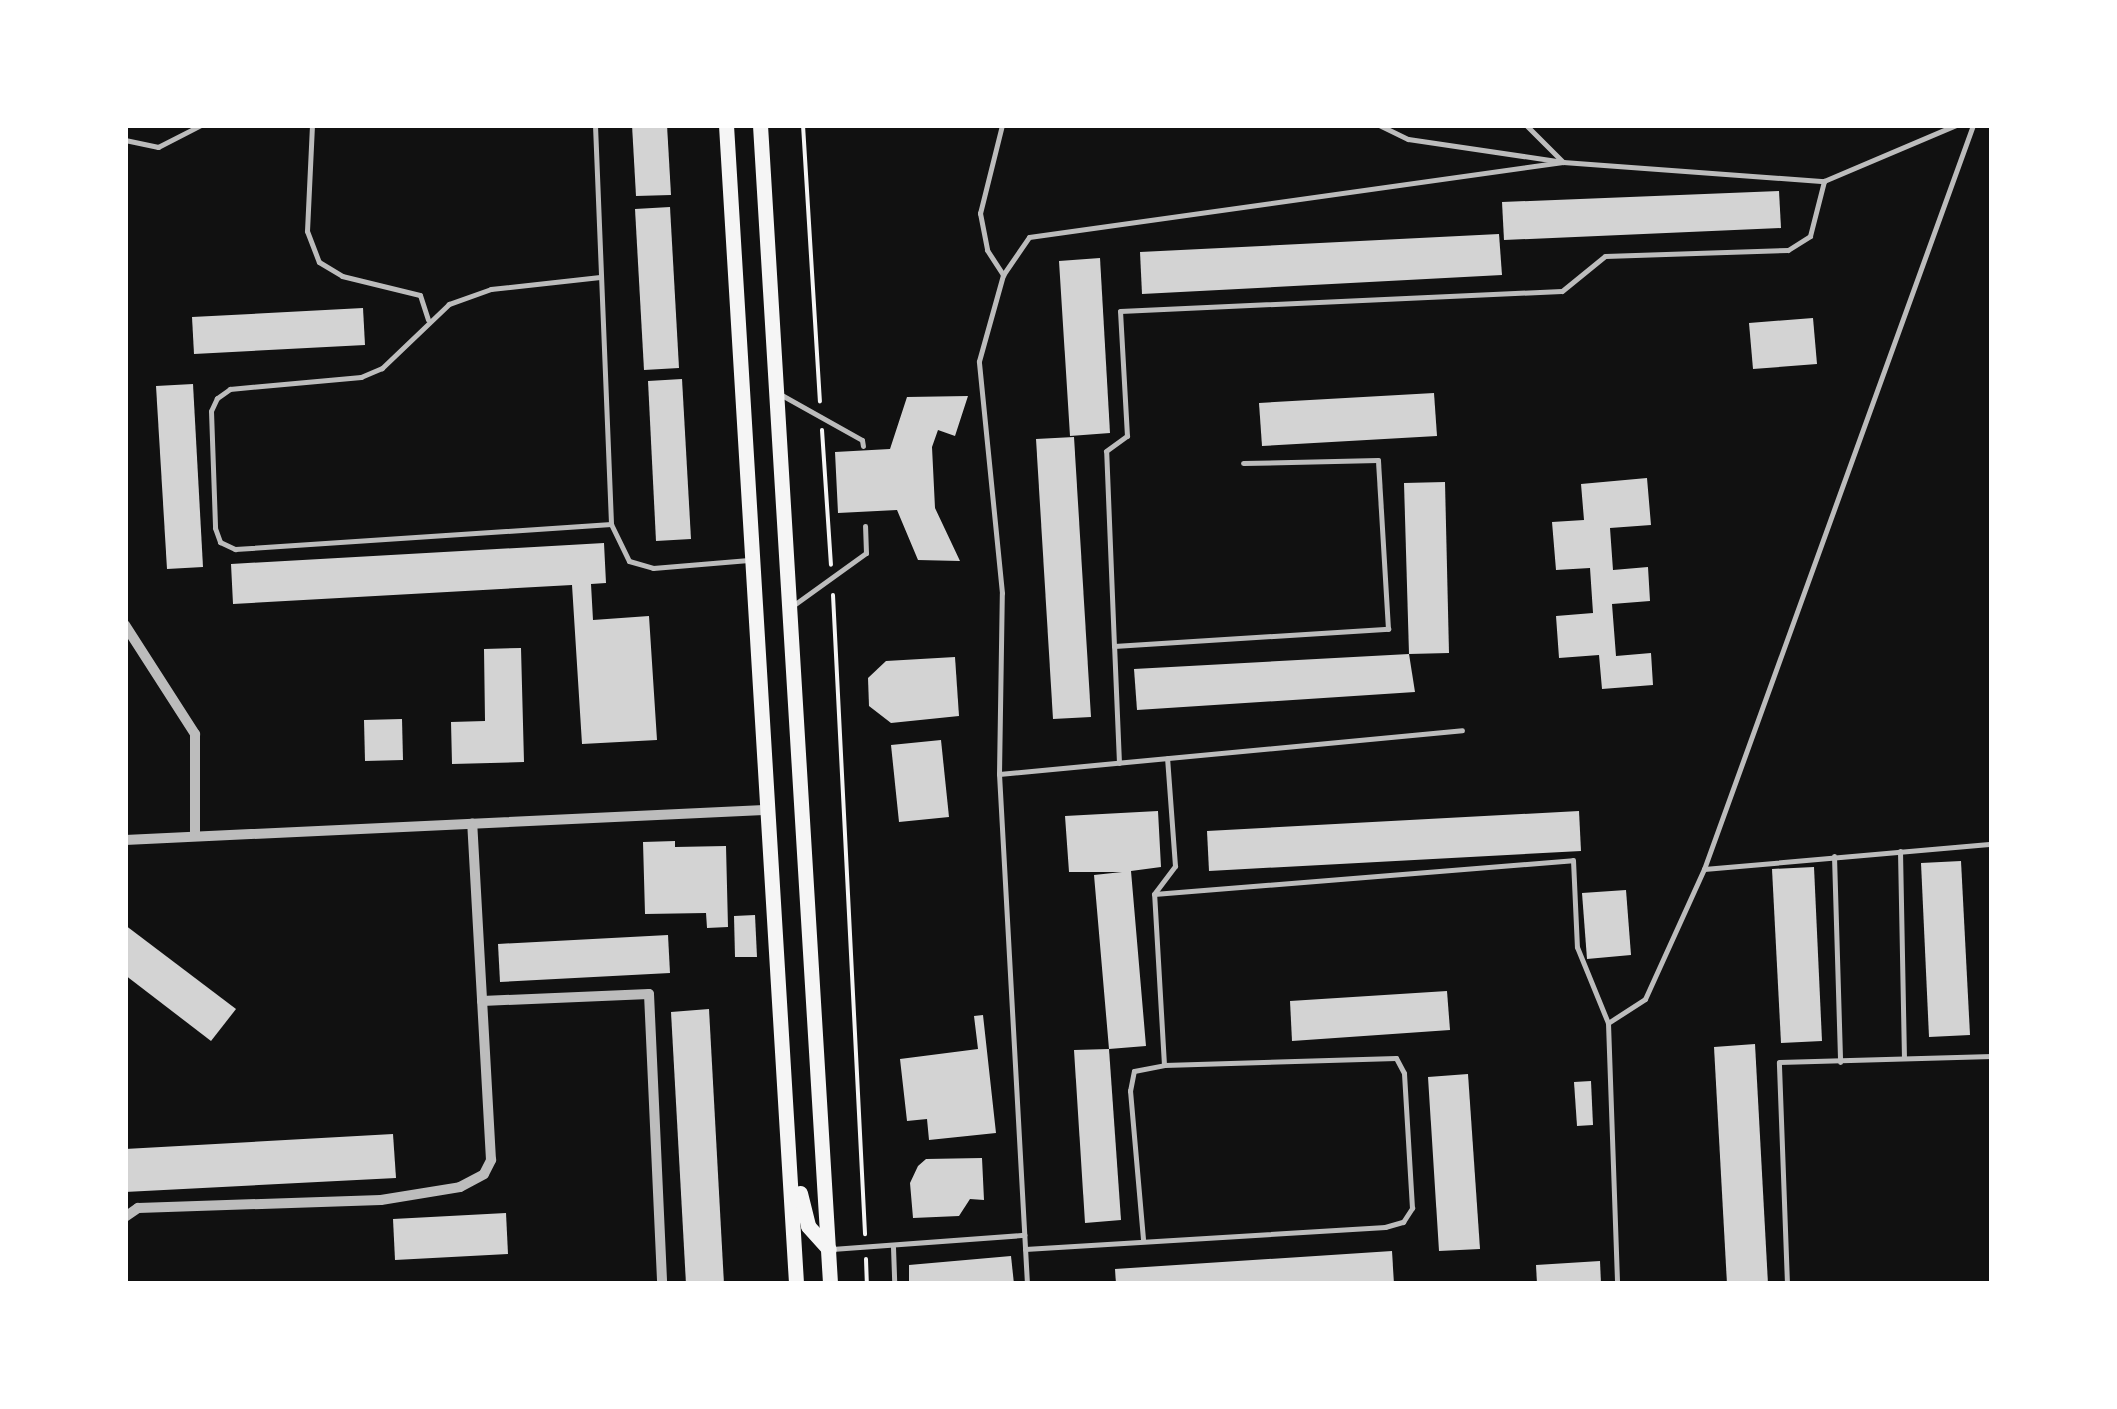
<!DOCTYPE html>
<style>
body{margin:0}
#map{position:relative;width:2117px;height:1409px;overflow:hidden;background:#111;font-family:Literata,serif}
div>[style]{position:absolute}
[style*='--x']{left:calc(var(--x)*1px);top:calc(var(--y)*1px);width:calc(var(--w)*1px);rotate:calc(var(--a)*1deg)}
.building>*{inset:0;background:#d3d3d3}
.path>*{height:4px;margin:-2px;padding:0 2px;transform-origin:2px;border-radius:2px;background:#f5f5f5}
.service>*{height:5px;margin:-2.5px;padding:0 2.5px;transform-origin:2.5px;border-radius:2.5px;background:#bcbcbc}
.minor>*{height:10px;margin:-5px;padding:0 5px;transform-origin:5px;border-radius:5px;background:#bcbcbc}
.secondary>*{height:15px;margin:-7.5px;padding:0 7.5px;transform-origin:7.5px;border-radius:7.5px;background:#f5f5f5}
span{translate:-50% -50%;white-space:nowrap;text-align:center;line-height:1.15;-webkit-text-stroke:8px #fff;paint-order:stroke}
.frame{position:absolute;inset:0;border:128px solid #fff;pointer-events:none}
</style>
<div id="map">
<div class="building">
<i style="clip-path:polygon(632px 125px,667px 125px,671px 195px,636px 196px)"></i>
<i style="clip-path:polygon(1779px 191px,1781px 228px,1504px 240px,1502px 202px)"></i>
<i style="clip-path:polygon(670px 207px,679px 368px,644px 370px,635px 209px)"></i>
<i style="clip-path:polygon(1499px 234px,1502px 275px,1142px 294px,1140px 252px)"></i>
<i style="clip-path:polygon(1100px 258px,1110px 433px,1070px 436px,1059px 261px)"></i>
<i style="clip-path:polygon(363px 308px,365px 345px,194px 354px,192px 317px)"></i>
<i style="clip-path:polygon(1813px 318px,1817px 364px,1753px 369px,1749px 323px)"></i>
<i style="clip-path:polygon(682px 379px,691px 539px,656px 541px,648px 381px)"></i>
<i style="clip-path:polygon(193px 384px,203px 567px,167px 569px,156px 386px)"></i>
<i style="clip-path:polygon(1434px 393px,1437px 436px,1262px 446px,1259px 403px)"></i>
<i style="clip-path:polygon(968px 396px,955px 436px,938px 430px,932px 447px,935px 508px,960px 561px,918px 560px,897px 510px,838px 513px,835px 452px,890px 449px,907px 397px)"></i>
<i style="clip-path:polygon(1074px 437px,1091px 717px,1053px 719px,1036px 439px)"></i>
<i style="clip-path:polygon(1647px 478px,1651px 525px,1610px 528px,1613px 570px,1648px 567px,1650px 601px,1612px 604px,1616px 656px,1651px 653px,1653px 685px,1602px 689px,1599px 655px,1559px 658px,1556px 616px,1593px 613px,1590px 568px,1556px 570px,1552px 522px,1584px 520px,1581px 484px)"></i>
<i style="clip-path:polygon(1445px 482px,1449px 653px,1409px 654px,1404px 483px)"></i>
<i style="clip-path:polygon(604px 543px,606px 583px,591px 584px,593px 620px,649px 616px,657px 740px,582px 744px,572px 585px,233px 604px,231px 564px)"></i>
<i style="clip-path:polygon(521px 648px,524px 762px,452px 764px,451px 722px,485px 721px,484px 649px)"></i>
<i style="clip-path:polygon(1409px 654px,1415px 692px,1137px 710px,1134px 669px)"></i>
<i style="clip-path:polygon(955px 657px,959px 716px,891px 723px,869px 706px,868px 678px,886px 661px)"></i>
<i style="clip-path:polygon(402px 719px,403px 760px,365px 761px,364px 720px)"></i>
<i style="clip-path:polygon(941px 740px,949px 817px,899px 822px,891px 745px)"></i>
<i style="clip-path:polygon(1158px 811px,1161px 867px,1131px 871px,1146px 1046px,1109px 1049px,1094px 875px,1122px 872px,1069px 872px,1065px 816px)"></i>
<i style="clip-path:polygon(1579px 811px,1581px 851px,1209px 871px,1207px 831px)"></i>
<i style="clip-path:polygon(675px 841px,675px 847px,726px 846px,728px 927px,707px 928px,706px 913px,645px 914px,643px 842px)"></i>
<i style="clip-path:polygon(1961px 861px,1970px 1035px,1929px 1037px,1921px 863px)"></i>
<i style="clip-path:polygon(1814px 867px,1822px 1041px,1781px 1043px,1772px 869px)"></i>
<i style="clip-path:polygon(1626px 890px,1631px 955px,1587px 959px,1582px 893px)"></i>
<i style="clip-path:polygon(755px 915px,757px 957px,735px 957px,734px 916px)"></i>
<i style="clip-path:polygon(125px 925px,236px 1009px,211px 1041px,125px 975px)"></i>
<i style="clip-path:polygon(668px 935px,670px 973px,500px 982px,498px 944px)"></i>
<i style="clip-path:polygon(1447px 991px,1450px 1030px,1292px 1041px,1290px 1001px)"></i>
<i style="clip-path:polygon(709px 1009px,724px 1284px,686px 1284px,671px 1012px)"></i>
<i style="clip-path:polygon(983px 1015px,996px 1133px,929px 1140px,927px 1119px,907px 1121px,900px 1059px,978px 1049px,974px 1016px)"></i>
<i style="clip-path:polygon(1755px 1044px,1768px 1284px,1727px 1284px,1714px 1047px)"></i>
<i style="clip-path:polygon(1109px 1049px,1121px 1220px,1085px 1223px,1074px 1050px)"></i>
<i style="clip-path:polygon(1468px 1074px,1480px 1249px,1439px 1251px,1428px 1077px)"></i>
<i style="clip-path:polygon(1591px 1081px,1593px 1125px,1577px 1126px,1574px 1082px)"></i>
<i style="clip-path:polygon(393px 1134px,396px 1178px,125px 1192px,125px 1149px)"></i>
<i style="clip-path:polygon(982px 1158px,984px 1200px,970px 1199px,959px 1216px,913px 1218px,910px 1183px,918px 1166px,926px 1159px)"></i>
<i style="clip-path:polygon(506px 1213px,508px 1254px,395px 1260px,393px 1219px)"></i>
<i style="clip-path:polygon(1392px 1251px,1394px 1284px,1116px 1284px,1115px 1269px)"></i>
<i style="clip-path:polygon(1011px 1256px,1014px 1284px,909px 1284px,909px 1265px)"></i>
<i style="clip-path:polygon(1600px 1261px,1601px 1284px,1537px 1284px,1536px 1265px)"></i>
</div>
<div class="path">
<i style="--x:803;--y:125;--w:277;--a:86.5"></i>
<i style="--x:822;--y:430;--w:135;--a:86.2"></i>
<i style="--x:833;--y:595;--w:640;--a:87.13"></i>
<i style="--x:866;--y:1259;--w:25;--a:88"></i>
</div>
<div class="service">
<i style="--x:312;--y:125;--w:106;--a:92.7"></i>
<i style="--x:307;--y:231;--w:33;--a:69"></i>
<i style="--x:319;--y:262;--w:27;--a:31"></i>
<i style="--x:342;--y:276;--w:80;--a:13.7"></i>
<i style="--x:420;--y:295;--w:26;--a:72"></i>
<i style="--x:595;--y:125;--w:399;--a:87.7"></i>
<i style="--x:611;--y:524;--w:41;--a:64.1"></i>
<i style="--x:629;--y:561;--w:25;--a:16"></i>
<i style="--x:653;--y:568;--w:96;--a:-4.8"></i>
<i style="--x:1002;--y:125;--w:91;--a:104"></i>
<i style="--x:980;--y:213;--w:38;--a:79"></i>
<i style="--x:987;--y:250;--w:30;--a:57"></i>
<i style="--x:1379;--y:125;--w:32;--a:26"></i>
<i style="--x:1408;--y:139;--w:157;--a:8.4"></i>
<i style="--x:1563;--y:162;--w:52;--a:-135"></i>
<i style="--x:125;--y:140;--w:34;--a:12"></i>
<i style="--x:158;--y:147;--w:48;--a:-27.1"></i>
<i style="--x:600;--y:277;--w:110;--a:173.7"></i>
<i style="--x:491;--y:289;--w:45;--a:160.3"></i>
<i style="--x:449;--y:304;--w:93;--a:136.3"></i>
<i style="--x:382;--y:368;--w:23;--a:157"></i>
<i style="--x:361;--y:377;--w:132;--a:174.8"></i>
<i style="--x:230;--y:389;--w:16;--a:145"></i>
<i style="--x:217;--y:398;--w:14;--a:115"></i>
<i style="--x:211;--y:411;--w:117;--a:88"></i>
<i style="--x:215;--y:528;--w:15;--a:70"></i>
<i style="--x:220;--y:542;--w:17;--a:25"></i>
<i style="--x:235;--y:549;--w:377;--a:-3.8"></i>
<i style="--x:778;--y:393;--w:96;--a:29.2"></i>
<i style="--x:862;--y:440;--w:6;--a:81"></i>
<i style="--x:791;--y:607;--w:92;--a:-35.8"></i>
<i style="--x:866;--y:553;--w:27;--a:-92"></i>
<i style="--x:1114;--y:646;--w:195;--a:-92.3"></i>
<i style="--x:1106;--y:451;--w:26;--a:-36"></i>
<i style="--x:1127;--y:436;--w:125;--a:-93.2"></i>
<i style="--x:1120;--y:311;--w:442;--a:-2.6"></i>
<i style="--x:1562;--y:291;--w:55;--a:-39.1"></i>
<i style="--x:1605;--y:256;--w:183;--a:-1.9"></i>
<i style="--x:1788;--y:250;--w:26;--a:-32"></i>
<i style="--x:1810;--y:236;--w:57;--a:-75.7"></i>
<i style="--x:1119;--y:763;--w:117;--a:-92.4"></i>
<i style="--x:1114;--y:646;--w:275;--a:-3.6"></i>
<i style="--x:1388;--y:629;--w:169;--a:-93.4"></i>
<i style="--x:1378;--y:460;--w:135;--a:178.7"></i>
<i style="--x:999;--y:774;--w:465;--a:-5.4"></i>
<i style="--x:1900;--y:851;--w:207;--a:88.9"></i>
<i style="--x:1834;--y:856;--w:206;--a:88.3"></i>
<i style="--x:1704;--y:869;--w:289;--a:-5"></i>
<i style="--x:1154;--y:894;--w:420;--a:-4.6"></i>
<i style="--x:1573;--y:860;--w:87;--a:87.4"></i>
<i style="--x:1577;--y:947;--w:82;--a:67.8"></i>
<i style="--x:1608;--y:1023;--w:261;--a:88"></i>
<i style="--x:1608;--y:1023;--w:44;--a:-33"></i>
<i style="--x:1645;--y:999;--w:143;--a:-65.6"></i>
<i style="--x:1704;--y:869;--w:791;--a:-70.12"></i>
<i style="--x:1143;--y:1239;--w:149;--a:-95"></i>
<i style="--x:1130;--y:1091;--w:20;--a:-79"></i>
<i style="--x:1134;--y:1071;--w:31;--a:-11"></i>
<i style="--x:893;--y:1247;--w:37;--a:88"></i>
<i style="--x:832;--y:1249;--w:193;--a:-4.2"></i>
<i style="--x:1025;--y:1249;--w:361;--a:-3.5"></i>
<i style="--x:1385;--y:1227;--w:19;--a:-16"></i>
<i style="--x:1403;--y:1222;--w:17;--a:-57"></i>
<i style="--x:1412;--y:1208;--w:135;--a:-93.4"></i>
<i style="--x:1404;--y:1073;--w:17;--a:-118"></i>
<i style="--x:1396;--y:1058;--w:232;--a:178.3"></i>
<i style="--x:1164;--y:1065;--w:171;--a:-93.3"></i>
<i style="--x:1154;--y:894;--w:35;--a:-53"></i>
<i style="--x:1175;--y:866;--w:108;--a:-94.2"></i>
<i style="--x:1027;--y:1284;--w:511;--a:-93.14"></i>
<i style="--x:999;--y:774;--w:181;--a:-89.1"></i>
<i style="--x:1002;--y:593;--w:233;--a:-95.7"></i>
<i style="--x:979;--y:361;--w:89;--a:-74.4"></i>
<i style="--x:1003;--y:275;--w:46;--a:-55.6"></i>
<i style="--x:1029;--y:237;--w:539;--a:-7.99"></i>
<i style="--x:1563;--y:162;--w:262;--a:4.2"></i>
<i style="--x:1824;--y:181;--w:143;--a:-23"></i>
<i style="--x:1787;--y:1284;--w:222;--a:-92.1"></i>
<i style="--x:1779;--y:1062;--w:213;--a:-1.6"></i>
</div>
<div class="minor">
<i style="--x:125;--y:625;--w:130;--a:57.3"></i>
<i style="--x:195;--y:734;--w:101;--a:90"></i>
<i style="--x:125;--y:840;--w:643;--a:-2.68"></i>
<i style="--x:482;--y:1001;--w:167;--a:-2.4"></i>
<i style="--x:649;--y:994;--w:290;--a:87.4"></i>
<i style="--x:125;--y:1217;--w:16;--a:-35"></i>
<i style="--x:138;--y:1208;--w:243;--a:-1.9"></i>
<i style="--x:381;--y:1200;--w:80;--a:-9.3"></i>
<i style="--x:460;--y:1187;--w:27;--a:-28"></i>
<i style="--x:484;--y:1174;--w:16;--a:-63"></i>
<i style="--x:491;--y:1160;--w:337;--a:-93.2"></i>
</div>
<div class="secondary">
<i style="--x:726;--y:125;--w:1161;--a:86.54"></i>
<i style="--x:760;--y:125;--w:1161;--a:86.54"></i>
<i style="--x:800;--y:1193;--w:34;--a:76"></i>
<i style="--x:808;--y:1226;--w:31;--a:48"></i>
</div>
<div class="frame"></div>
</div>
